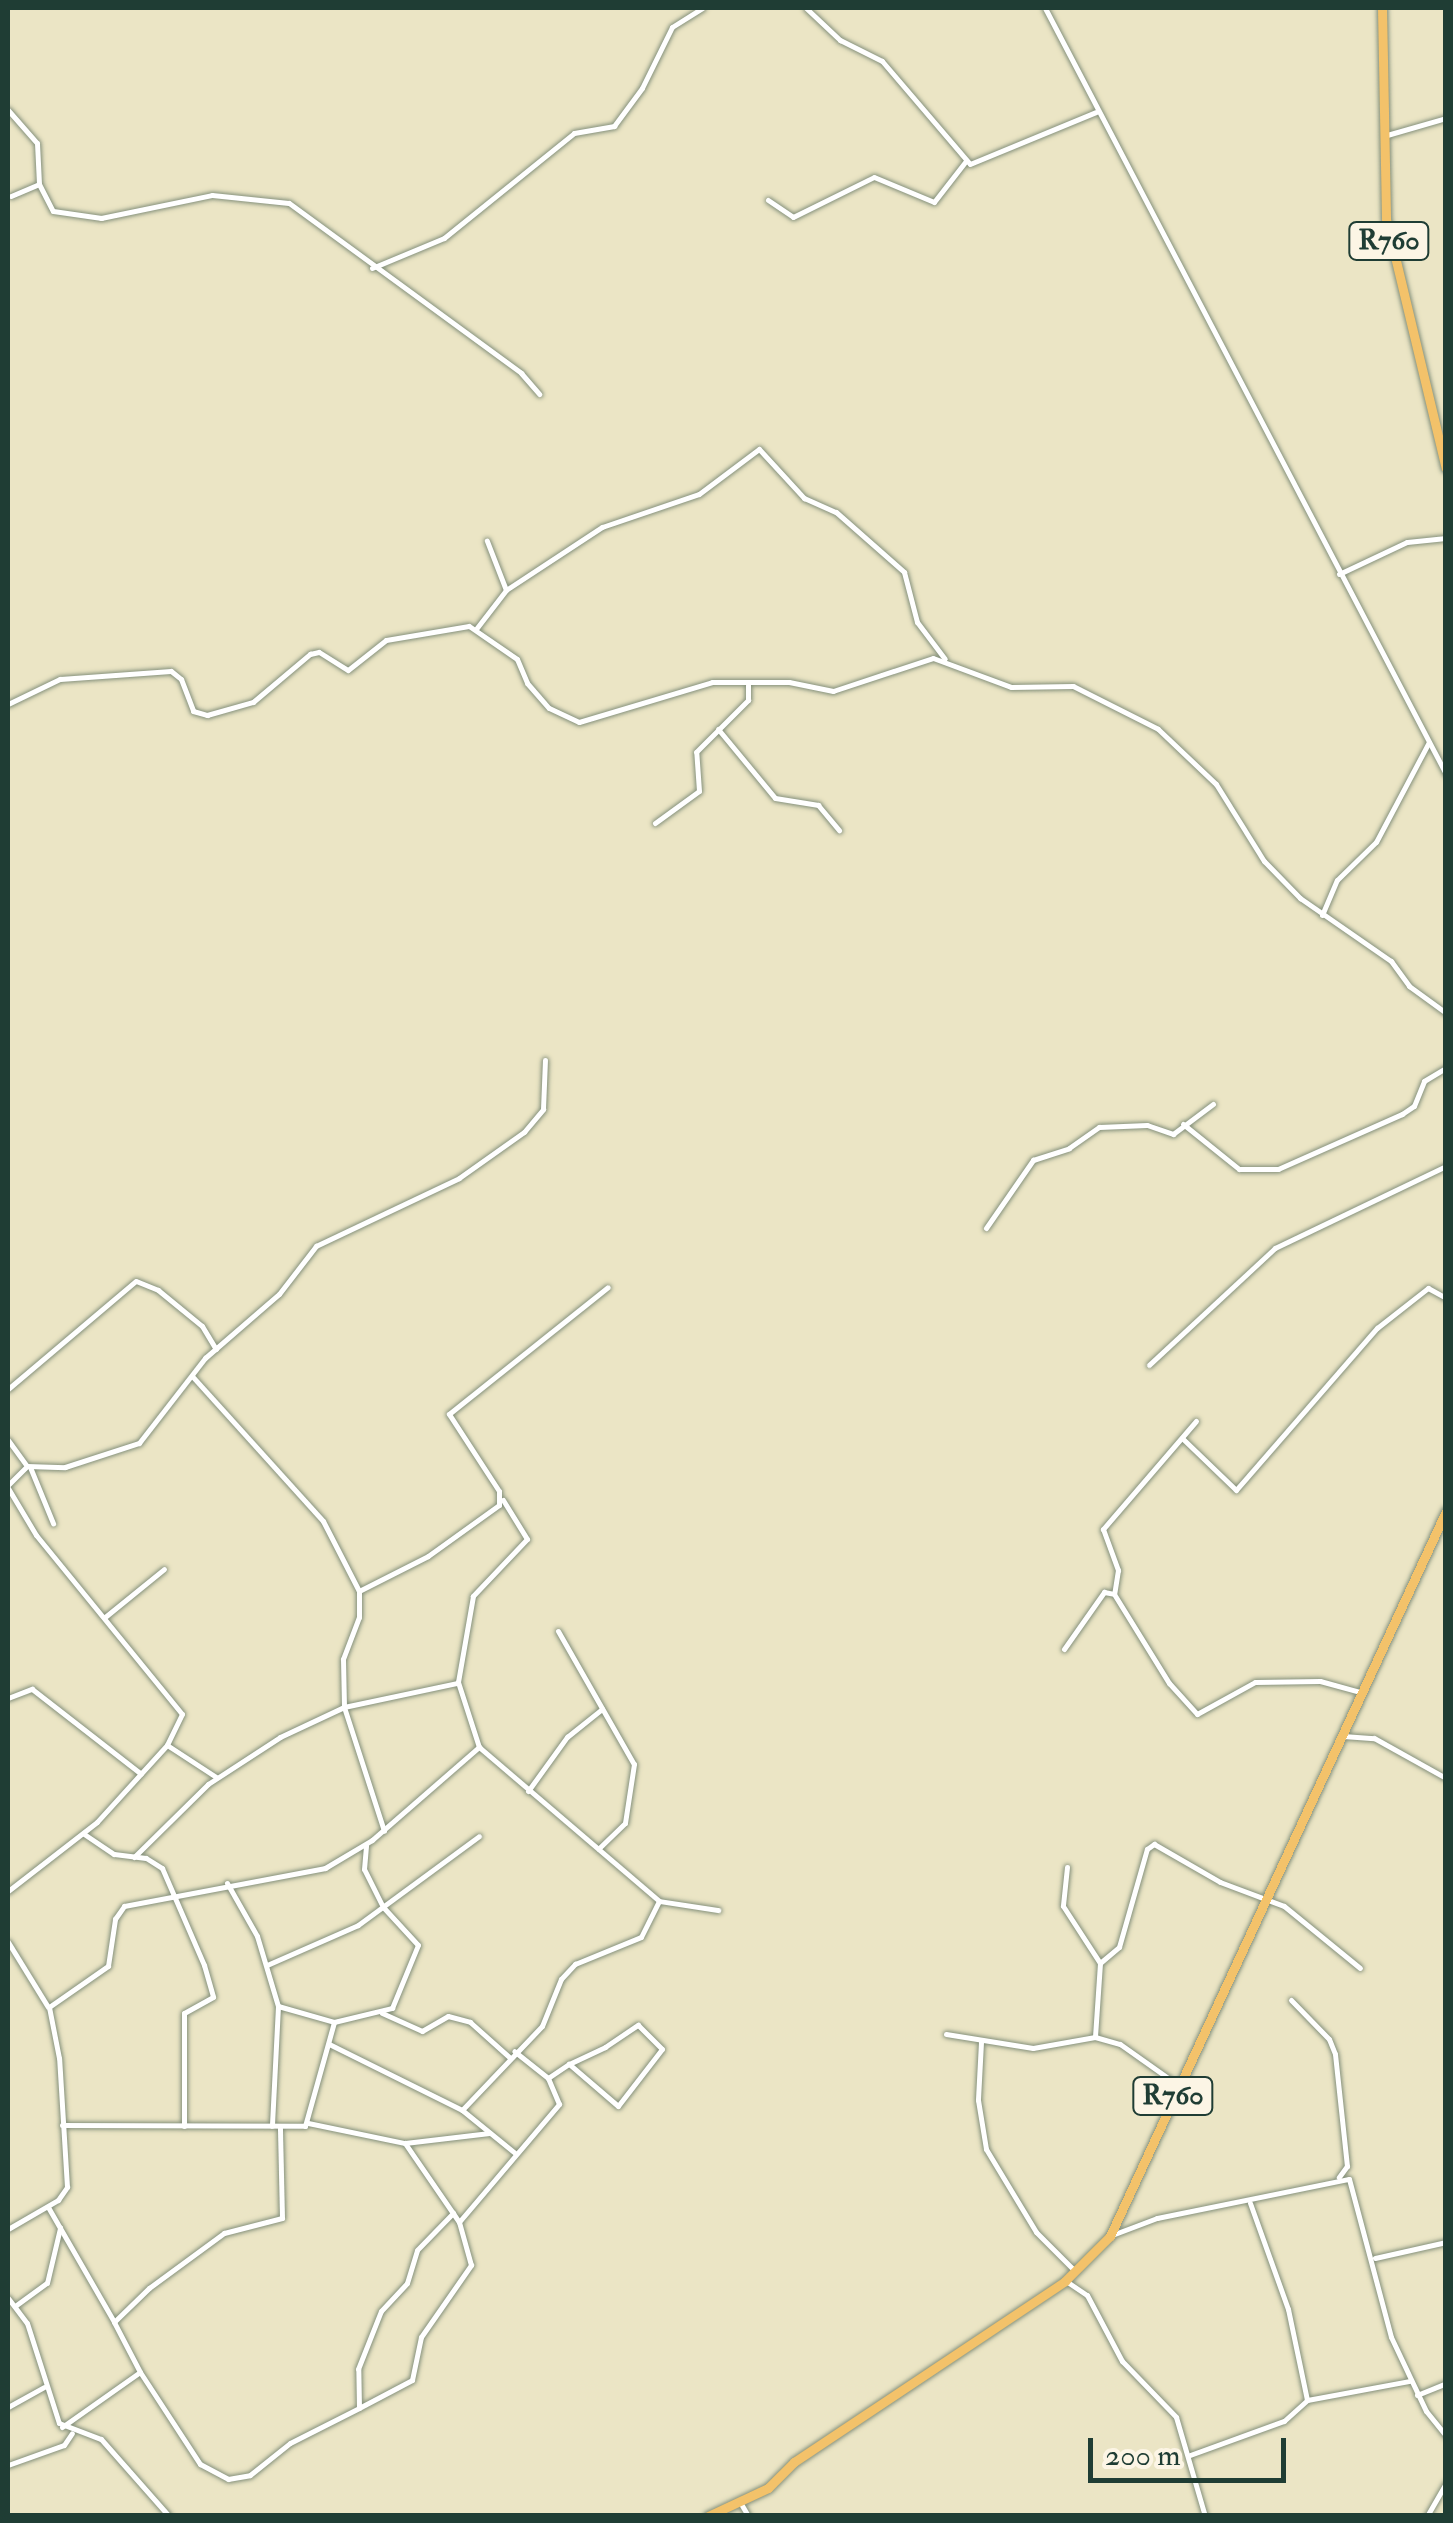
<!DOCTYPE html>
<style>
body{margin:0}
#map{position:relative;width:1453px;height:2523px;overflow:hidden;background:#ebe5c5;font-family:"IM FELL Double Pica",serif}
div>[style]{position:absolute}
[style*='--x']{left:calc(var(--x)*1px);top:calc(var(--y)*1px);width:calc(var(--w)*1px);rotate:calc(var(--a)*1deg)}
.roads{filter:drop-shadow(0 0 2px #85917c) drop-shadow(0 0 2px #85917c)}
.minor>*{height:5px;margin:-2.5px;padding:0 2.5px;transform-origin:2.5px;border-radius:2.5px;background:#fff}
.primary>*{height:9px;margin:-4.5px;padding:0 4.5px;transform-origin:4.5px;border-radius:4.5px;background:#f3c26a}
span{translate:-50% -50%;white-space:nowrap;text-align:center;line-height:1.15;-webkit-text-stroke:9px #fcf5e5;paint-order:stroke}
.shield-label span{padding:2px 8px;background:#fcf5e5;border:2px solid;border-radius:8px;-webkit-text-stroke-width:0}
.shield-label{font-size:28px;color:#1f3d34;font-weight:700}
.frame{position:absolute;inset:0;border:10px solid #1f3d34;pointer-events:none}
.scale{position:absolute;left:1088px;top:2438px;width:198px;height:45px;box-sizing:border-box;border:5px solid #1f3d34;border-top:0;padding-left:12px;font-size:30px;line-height:35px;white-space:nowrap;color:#1f3d34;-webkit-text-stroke:8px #fcf5e5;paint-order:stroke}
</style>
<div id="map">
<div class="roads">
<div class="minor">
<i style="--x:806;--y:8;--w:47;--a:43.3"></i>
<i style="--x:840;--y:40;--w:47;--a:26.6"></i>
<i style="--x:882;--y:61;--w:135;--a:49.5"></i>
<i style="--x:970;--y:164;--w:136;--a:-22.4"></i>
<i style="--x:1045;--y:8;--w:865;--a:62.37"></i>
<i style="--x:8;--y:110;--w:44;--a:48.7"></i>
<i style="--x:37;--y:143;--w:41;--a:87.2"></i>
<i style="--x:39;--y:184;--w:30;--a:63"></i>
<i style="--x:53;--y:211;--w:49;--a:8.3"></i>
<i style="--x:101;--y:218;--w:113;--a:-11.7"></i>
<i style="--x:212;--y:195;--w:77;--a:5.9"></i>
<i style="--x:289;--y:203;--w:288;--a:36.2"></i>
<i style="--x:521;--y:373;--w:28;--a:49"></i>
<i style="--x:1387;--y:135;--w:61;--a:-16.1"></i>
<i style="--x:11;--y:196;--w:30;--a:-23"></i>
<i style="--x:768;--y:200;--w:30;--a:34"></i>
<i style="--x:793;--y:217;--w:90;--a:-26.3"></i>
<i style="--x:874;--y:177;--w:65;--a:22.6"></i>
<i style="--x:934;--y:202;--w:51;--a:-52.2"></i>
<i style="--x:372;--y:268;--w:78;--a:-22.6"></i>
<i style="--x:444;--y:238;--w:167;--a:-38.9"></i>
<i style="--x:574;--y:133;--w:41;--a:-9.9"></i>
<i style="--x:614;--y:126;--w:47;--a:-53.6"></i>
<i style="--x:642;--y:88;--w:68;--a:-63.8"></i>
<i style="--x:672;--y:27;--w:36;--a:-32"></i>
<i style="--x:1339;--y:574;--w:75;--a:-25.2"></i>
<i style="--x:1407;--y:542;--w:39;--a:-6"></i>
<i style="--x:506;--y:590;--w:115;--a:-33.3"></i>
<i style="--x:602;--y:527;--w:102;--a:-18.8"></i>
<i style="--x:699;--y:494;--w:75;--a:-36.9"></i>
<i style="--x:759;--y:449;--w:67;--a:47.4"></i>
<i style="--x:804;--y:498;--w:35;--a:24"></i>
<i style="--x:836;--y:512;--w:91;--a:41.4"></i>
<i style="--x:904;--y:572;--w:52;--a:75.4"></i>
<i style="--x:917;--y:622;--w:46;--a:52.9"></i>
<i style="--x:476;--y:629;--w:49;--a:-52.4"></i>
<i style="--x:506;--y:590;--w:53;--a:-111.2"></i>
<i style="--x:8;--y:704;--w:58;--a:-25.7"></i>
<i style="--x:60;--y:679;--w:111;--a:-4.1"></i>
<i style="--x:171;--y:671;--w:13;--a:39"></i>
<i style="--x:181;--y:679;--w:34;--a:69"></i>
<i style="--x:193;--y:711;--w:15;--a:16"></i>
<i style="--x:207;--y:715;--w:48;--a:-15.8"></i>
<i style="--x:253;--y:702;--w:75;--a:-40.1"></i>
<i style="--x:310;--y:654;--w:9;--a:-13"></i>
<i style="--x:319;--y:652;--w:34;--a:32"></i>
<i style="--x:348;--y:670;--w:48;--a:-38.3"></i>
<i style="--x:386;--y:640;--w:84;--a:-9.6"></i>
<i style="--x:469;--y:626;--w:58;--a:34.5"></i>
<i style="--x:517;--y:659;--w:26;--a:67"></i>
<i style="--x:527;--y:683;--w:33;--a:49"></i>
<i style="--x:549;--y:708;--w:33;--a:25"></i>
<i style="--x:579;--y:722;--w:139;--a:-16.7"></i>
<i style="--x:712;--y:682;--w:77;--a:0"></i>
<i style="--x:789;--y:682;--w:45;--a:11.6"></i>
<i style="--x:833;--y:691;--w:105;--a:-18.3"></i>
<i style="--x:933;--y:658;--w:83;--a:20.4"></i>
<i style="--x:1011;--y:687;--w:62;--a:-0.9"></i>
<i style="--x:1073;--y:686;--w:95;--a:26.8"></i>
<i style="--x:1158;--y:729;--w:80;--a:43.5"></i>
<i style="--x:1216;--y:784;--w:91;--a:58.1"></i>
<i style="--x:1264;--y:861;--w:52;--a:45.8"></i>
<i style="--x:1300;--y:898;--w:111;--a:34.7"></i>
<i style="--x:1391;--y:961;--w:31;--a:54"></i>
<i style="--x:1409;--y:986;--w:46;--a:36.1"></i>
<i style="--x:718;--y:729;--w:89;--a:50.4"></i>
<i style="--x:775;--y:798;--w:44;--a:9.2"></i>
<i style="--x:818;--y:805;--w:33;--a:50"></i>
<i style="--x:655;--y:823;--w:54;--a:-36"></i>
<i style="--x:699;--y:791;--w:39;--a:-94"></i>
<i style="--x:696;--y:752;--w:74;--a:-45"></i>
<i style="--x:748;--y:700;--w:15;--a:-90"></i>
<i style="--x:1322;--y:915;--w:38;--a:-67"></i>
<i style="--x:1337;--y:880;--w:54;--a:-44.3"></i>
<i style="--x:1376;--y:842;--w:113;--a:-62.1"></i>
<i style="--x:1183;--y:1124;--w:72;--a:38.8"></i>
<i style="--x:1239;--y:1169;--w:39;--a:0"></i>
<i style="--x:1278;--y:1169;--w:136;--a:-23.9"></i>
<i style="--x:1402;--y:1114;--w:14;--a:-34"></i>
<i style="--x:1414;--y:1106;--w:27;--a:-68"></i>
<i style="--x:1424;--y:1081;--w:26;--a:-31"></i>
<i style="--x:986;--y:1228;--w:83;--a:-55.3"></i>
<i style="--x:1033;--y:1160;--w:38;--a:-18"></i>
<i style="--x:1069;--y:1148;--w:37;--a:-35"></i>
<i style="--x:1099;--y:1127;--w:48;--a:-2.4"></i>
<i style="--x:1147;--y:1125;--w:28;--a:19"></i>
<i style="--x:1173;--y:1134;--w:50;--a:-36.9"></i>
<i style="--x:1149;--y:1365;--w:172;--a:-42.9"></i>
<i style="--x:1275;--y:1248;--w:190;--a:-25.6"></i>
<i style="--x:192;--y:1376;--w:195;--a:47.9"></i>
<i style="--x:323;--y:1521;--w:79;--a:62.8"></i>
<i style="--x:359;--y:1591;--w:26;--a:90"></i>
<i style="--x:359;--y:1617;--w:45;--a:110.9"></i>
<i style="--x:343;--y:1659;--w:48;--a:88.8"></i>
<i style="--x:344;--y:1707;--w:130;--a:72.1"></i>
<i style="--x:8;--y:1389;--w:167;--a:-40.2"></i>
<i style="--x:136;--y:1281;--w:24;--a:22"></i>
<i style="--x:158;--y:1290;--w:57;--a:39.3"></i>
<i style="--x:202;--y:1326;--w:27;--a:59"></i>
<i style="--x:1196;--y:1421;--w:143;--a:130.7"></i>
<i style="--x:1103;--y:1529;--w:44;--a:69.9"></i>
<i style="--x:1118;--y:1570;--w:24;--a:99"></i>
<i style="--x:1114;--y:1594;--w:105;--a:58.3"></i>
<i style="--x:1169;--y:1683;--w:42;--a:47.9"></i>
<i style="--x:1197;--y:1714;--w:66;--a:-28.9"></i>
<i style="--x:1255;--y:1682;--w:65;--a:-0.9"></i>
<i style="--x:1320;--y:1681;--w:41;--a:15.4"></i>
<i style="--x:1182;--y:1438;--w:75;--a:43.9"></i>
<i style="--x:1236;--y:1490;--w:215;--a:-49"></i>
<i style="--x:1377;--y:1328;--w:65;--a:-38.1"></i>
<i style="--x:1428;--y:1288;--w:21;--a:29"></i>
<i style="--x:8;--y:1440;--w:32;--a:54"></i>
<i style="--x:30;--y:1467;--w:61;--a:67.7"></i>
<i style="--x:8;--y:1485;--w:27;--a:-45"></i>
<i style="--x:27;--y:1466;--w:38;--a:2"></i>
<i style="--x:65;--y:1467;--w:78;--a:-18"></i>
<i style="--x:139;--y:1443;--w:108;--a:-52.2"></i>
<i style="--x:205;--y:1358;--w:98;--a:-40.9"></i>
<i style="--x:279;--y:1294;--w:61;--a:-52.4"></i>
<i style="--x:316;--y:1246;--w:158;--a:-25.4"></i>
<i style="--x:459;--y:1178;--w:80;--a:-35.3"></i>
<i style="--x:524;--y:1132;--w:30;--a:-50"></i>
<i style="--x:543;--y:1109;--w:49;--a:-87.7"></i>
<i style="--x:8;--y:1488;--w:55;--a:59.2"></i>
<i style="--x:36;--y:1535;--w:231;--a:50.8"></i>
<i style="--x:182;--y:1714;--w:34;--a:116"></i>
<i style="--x:167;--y:1745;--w:104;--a:132.3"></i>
<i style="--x:97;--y:1822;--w:113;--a:142.2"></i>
<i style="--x:503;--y:1500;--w:46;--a:58.4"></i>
<i style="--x:527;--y:1539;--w:79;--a:133.5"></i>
<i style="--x:473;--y:1596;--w:87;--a:99.9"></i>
<i style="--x:458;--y:1682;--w:68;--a:72.1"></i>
<i style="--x:479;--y:1747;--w:237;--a:40.5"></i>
<i style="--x:359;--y:1591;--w:77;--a:-26.9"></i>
<i style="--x:428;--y:1556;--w:87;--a:-35.7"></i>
<i style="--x:499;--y:1505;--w:14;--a:-90"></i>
<i style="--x:499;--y:1491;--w:92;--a:-123"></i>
<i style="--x:449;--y:1414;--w:203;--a:-38.6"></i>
<i style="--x:105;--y:1617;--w:76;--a:-39.1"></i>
<i style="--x:558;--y:1631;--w:153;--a:60.3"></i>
<i style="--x:634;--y:1764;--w:60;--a:98.7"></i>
<i style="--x:625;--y:1823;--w:37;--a:136"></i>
<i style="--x:1064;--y:1649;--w:70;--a:-54.9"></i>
<i style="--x:1104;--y:1592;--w:10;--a:11"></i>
<i style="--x:8;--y:1698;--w:26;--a:-21"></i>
<i style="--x:32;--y:1689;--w:138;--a:37.9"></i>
<i style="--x:1343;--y:1736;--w:31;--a:4"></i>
<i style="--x:1374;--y:1738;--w:82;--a:29.1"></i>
<i style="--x:167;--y:1745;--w:59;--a:33.1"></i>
<i style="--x:528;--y:1791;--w:67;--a:-54.2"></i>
<i style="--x:567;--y:1737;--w:45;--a:-38.7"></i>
<i style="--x:84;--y:1834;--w:36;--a:34"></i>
<i style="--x:114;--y:1854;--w:32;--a:7"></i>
<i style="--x:146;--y:1858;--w:19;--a:32"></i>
<i style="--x:162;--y:1868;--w:106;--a:66.6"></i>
<i style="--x:204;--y:1965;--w:33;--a:74"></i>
<i style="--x:213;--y:1997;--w:33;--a:151"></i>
<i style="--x:184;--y:2013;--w:113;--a:90"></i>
<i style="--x:134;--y:1857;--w:104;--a:-44.6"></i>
<i style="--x:208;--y:1784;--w:86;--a:-33.1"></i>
<i style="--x:280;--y:1737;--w:71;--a:-25.1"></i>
<i style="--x:344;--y:1707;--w:116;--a:-12"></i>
<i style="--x:1067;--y:1867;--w:39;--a:96"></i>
<i style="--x:1063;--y:1906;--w:68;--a:57"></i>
<i style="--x:1100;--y:1963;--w:74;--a:93.9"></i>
<i style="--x:1095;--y:2037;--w:26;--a:16"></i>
<i style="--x:1120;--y:2044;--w:71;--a:35.3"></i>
<i style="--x:227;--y:1883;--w:61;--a:60.5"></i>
<i style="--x:257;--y:1936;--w:73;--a:73.3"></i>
<i style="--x:278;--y:2006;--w:120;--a:92.9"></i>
<i style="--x:8;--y:1942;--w:76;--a:58.4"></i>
<i style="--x:1100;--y:1963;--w:25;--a:-40"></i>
<i style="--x:1119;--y:1947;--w:102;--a:-74.1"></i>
<i style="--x:1147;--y:1849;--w:9;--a:-36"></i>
<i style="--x:1154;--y:1844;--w:76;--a:29.9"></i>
<i style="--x:1220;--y:1882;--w:68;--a:20.6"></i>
<i style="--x:1284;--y:1906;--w:98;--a:39.2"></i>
<i style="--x:267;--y:1965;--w:99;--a:-23.7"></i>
<i style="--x:358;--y:1925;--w:150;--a:-36.3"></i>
<i style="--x:1291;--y:2000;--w:54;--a:45.7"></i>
<i style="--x:1329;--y:2039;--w:16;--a:68"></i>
<i style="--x:1335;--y:2054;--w:113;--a:83.9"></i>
<i style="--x:1347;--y:2166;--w:14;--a:126"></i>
<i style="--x:278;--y:2006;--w:58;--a:15.9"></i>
<i style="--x:382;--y:2013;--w:44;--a:24.2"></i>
<i style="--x:422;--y:2031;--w:30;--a:-30"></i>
<i style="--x:448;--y:2016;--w:23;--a:15"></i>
<i style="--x:470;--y:2022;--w:52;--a:41.9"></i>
<i style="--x:946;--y:2034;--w:88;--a:9.1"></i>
<i style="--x:1033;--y:2048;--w:63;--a:-10.1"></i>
<i style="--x:981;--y:2042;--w:58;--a:93"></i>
<i style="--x:978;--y:2100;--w:50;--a:80.7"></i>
<i style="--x:986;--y:2149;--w:97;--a:58.9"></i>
<i style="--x:1036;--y:2232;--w:54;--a:45"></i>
<i style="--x:329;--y:2044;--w:148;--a:26.4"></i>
<i style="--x:462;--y:2110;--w:68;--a:39.1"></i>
<i style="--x:548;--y:2078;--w:25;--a:-34"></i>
<i style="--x:569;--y:2064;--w:40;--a:-25"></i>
<i style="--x:605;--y:2047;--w:40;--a:-34"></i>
<i style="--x:638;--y:2025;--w:34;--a:45"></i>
<i style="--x:662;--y:2049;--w:72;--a:127.7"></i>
<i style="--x:618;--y:2106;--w:65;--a:-139.4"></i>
<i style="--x:462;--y:2110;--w:116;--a:-46.4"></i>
<i style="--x:542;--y:2026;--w:51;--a:-68"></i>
<i style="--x:561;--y:1979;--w:21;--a:-47"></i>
<i style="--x:575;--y:1964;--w:71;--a:-22.2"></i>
<i style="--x:641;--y:1937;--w:40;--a:-63.4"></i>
<i style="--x:659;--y:1901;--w:60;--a:8.7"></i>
<i style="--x:308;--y:2123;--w:99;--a:11.7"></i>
<i style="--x:405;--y:2143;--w:85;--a:-6.8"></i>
<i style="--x:62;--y:2125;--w:243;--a:0.2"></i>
<i style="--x:305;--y:2126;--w:108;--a:-74.4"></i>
<i style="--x:334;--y:2022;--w:60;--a:-13.6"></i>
<i style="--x:392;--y:2008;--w:68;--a:-67.6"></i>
<i style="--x:418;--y:1945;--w:52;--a:-132.6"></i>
<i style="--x:383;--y:1907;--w:42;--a:-116.6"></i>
<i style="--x:364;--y:1869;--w:24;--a:-85"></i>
<i style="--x:1250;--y:2203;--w:113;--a:70.3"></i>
<i style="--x:1288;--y:2309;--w:93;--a:78.2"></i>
<i style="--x:48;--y:2207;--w:133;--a:60.1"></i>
<i style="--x:459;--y:2222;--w:155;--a:-49.7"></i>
<i style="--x:559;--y:2104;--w:28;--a:-113"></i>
<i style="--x:548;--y:2078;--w:43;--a:-141.5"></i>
<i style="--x:8;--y:2229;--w:58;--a:-30.1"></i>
<i style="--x:58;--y:2200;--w:16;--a:-55"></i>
<i style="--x:67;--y:2187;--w:129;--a:-93.5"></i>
<i style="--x:59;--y:2058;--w:52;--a:-101.1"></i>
<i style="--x:49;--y:2007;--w:72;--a:-34.8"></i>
<i style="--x:108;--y:1966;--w:48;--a:-81.5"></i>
<i style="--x:115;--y:1919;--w:16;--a:-55"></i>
<i style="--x:124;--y:1906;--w:205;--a:-10.7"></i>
<i style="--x:325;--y:1868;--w:55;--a:-30.8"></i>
<i style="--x:372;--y:1840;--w:142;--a:-41"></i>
<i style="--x:1112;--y:2235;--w:48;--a:-20.7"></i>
<i style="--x:1157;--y:2218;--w:196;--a:-11.5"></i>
<i style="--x:1349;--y:2179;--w:163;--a:75.1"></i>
<i style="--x:1391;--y:2337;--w:82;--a:64.7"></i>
<i style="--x:1426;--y:2411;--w:32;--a:51"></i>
<i style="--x:1375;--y:2258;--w:73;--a:-12.7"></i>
<i style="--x:1066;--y:2281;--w:25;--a:34"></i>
<i style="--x:1087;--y:2295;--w:75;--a:62.1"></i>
<i style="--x:1122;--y:2361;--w:78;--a:46"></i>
<i style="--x:1176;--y:2417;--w:103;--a:73.7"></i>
<i style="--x:8;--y:2298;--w:31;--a:53"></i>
<i style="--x:27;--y:2323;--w:105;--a:72.3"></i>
<i style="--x:59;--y:2423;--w:45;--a:20.9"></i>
<i style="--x:101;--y:2439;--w:103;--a:48.6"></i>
<i style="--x:15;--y:2306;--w:39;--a:-36"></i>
<i style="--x:47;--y:2283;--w:57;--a:-76.7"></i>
<i style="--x:140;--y:2372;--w:110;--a:56.9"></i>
<i style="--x:200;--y:2464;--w:32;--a:28"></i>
<i style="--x:228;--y:2479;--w:22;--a:-10"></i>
<i style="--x:250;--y:2475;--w:51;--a:-38.7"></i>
<i style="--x:290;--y:2443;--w:77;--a:-26.9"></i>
<i style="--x:359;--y:2408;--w:39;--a:-91"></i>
<i style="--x:358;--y:2369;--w:62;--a:-68.4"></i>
<i style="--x:381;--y:2311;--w:38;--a:-47"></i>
<i style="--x:407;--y:2283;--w:34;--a:-73"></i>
<i style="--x:417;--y:2250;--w:52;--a:-45.8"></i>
<i style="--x:1417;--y:2395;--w:31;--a:-22"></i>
<i style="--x:8;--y:2407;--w:41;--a:-29.1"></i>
<i style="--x:359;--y:2408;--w:60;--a:-27.8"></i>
<i style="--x:412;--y:2380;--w:44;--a:-78.2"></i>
<i style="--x:421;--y:2337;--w:88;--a:-55.2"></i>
<i style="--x:471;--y:2265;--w:45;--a:-105.6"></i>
<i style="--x:459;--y:2222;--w:96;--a:-124.4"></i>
<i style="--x:62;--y:2427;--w:95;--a:-35.2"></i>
<i style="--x:140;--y:2372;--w:56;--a:-117.5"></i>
<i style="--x:114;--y:2322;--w:49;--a:-44.2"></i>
<i style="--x:149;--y:2288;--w:93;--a:-36.3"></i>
<i style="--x:224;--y:2233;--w:60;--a:-14.5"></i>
<i style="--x:282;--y:2218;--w:90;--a:-91.3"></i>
<i style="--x:1190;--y:2455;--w:100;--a:-19.9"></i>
<i style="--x:1284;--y:2421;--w:31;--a:-42"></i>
<i style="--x:1307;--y:2400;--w:105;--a:-10.5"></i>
<i style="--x:8;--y:2465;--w:59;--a:-19.7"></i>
<i style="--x:64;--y:2445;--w:14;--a:-56"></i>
<i style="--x:740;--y:2502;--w:16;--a:60"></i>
<i style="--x:1427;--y:2516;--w:38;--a:-60"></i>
</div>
<div class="primary">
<i style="--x:1382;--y:8;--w:211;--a:88.9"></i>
<i style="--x:1386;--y:219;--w:256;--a:76.5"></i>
<i style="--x:708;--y:2516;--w:66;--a:-25"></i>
<i style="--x:768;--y:2488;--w:37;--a:-45"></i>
<i style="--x:794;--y:2462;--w:326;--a:-33.7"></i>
<i style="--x:1065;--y:2281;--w:64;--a:-45"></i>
<i style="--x:1110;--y:2236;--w:799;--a:-65.13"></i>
</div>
</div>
<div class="shield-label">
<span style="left:1389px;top:241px">R760</span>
<span style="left:1173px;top:2096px">R760</span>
</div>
<div class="frame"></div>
<div class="scale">200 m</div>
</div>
